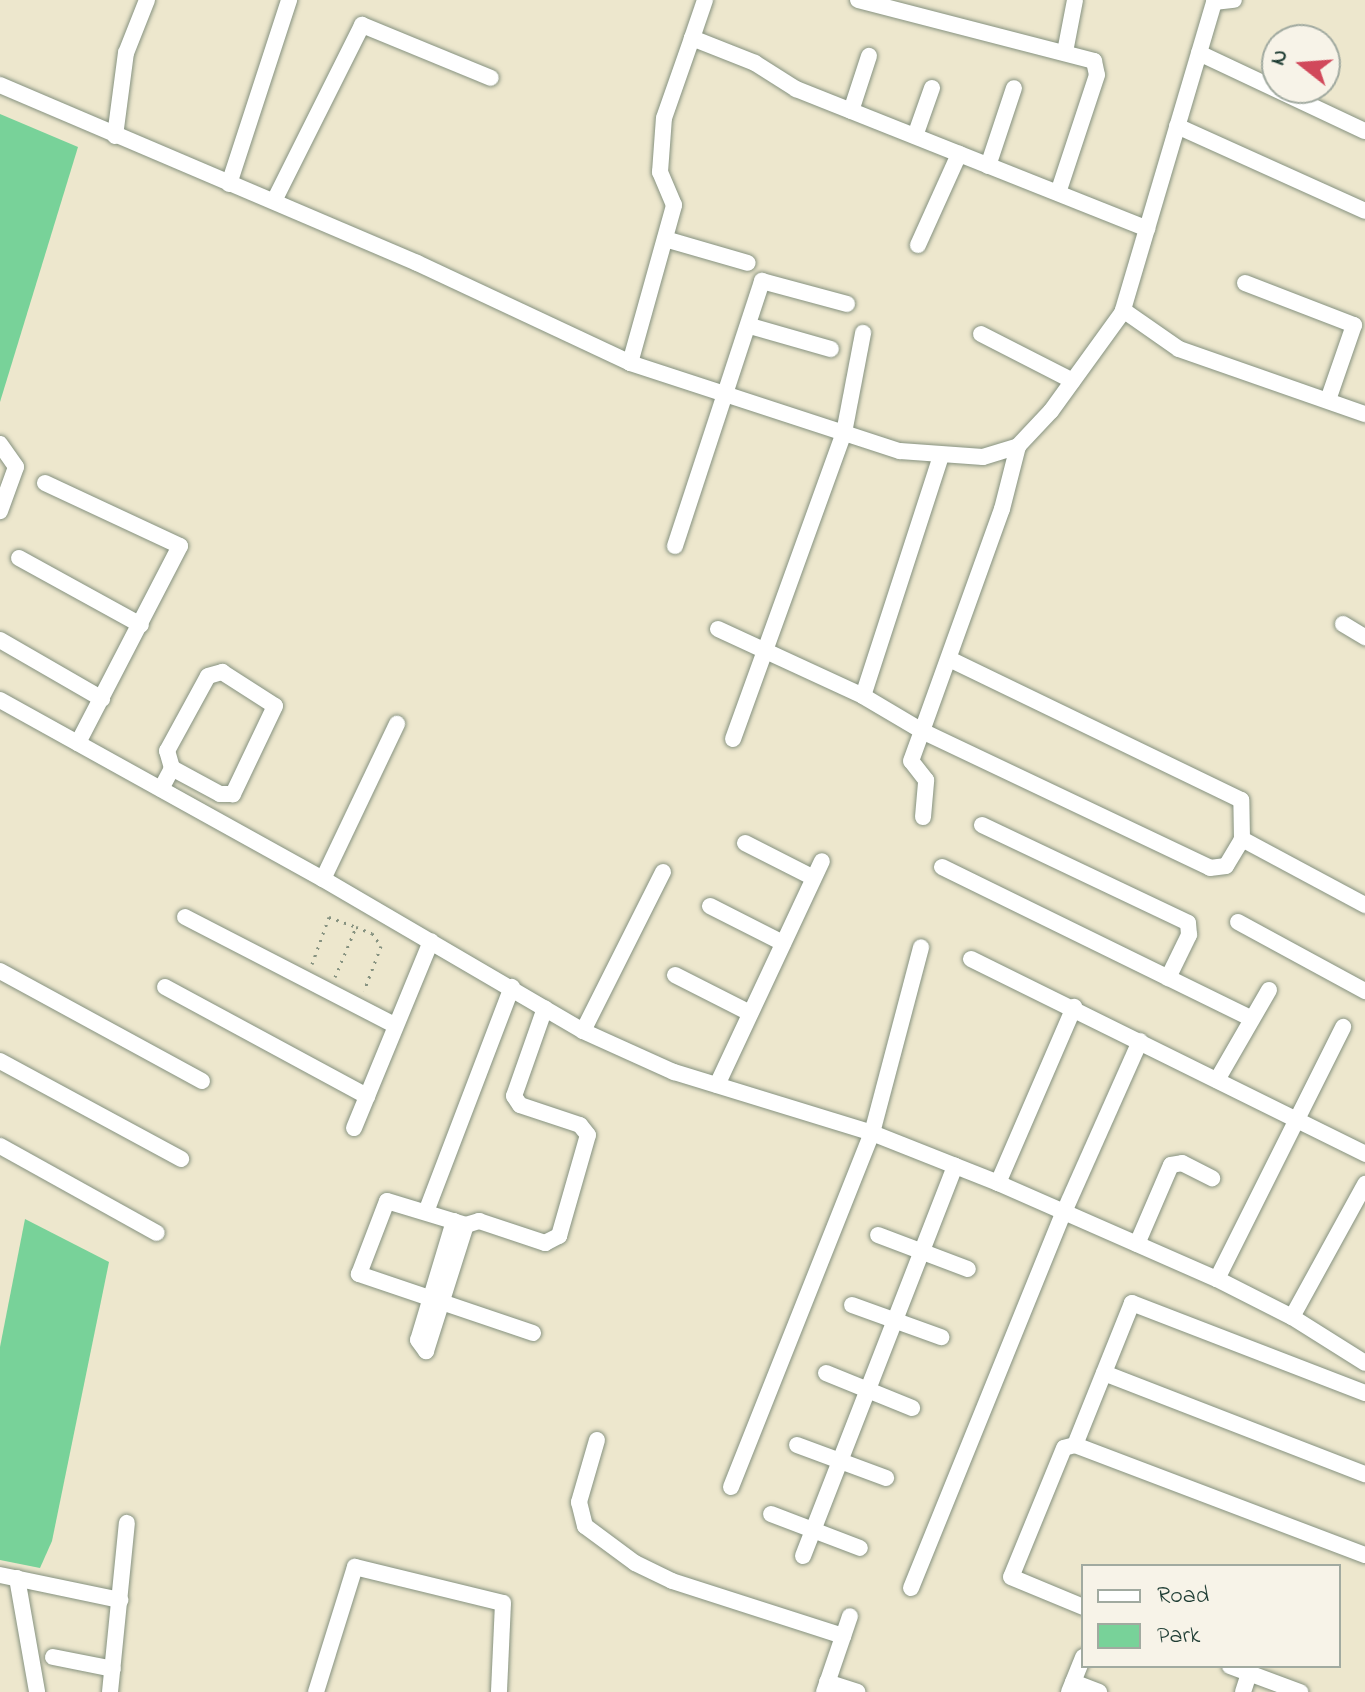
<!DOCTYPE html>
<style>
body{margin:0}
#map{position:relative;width:1365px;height:1692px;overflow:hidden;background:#ede7cd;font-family:"Indie Flower",sans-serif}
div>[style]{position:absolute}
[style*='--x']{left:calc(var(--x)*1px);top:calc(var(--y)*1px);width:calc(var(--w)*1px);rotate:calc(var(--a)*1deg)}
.green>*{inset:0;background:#78d299}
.path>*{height:3px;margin-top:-1.5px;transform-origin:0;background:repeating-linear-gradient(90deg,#869280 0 2px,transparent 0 8px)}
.roads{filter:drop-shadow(0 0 2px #869280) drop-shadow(0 0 2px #869280)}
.minor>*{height:16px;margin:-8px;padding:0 8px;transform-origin:8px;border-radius:8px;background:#fff}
span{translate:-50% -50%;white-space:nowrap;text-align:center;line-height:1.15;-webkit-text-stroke:6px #f7f3e8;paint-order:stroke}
.legend{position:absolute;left:1081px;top:1564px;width:260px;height:104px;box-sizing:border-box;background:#f7f3e8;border:2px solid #a1aaa0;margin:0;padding:10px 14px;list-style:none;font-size:24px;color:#1f3d34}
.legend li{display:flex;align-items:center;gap:16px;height:40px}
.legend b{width:40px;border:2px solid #a1aaa0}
.north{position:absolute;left:1261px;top:24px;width:80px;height:80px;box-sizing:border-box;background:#f7f3e8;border:2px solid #a1aaa0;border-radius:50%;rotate:287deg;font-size:22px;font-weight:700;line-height:32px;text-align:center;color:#1f3d34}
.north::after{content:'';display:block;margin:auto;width:28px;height:36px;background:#d1495b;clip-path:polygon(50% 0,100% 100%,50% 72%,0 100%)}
</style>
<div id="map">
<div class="green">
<i style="clip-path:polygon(0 114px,78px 147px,0 402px)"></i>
<i style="clip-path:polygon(25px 1219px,109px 1262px,52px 1541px,40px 1568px,0 1560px,0 1347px)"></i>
</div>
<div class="path">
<i style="--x:312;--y:964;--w:50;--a:-70.1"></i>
<i style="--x:329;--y:917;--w:29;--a:20"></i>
<i style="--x:335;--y:977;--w:54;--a:-67.2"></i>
<i style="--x:356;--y:927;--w:17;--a:21"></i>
<i style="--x:372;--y:933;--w:16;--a:55"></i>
<i style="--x:381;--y:946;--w:48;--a:110.7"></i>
</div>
<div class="roads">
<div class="minor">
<i style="--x:858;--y:0;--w:244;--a:14.5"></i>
<i style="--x:1094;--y:61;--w:14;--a:78"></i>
<i style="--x:1097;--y:75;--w:124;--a:108.3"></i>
<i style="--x:1214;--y:2;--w:20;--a:-6"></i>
<i style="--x:692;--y:38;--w:40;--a:-71.1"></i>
<i style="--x:1065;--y:52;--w:53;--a:-79.1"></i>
<i style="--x:1199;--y:53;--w:183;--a:25.2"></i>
<i style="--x:0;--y:85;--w:453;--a:23.1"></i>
<i style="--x:417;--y:263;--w:235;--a:25.1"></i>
<i style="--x:630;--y:363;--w:284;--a:18.1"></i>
<i style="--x:900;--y:451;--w:83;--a:4.1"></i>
<i style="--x:983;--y:457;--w:37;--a:-17"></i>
<i style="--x:851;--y:111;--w:58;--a:-71.9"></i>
<i style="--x:1177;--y:126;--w:206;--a:24.3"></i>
<i style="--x:115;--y:136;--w:84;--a:-82.5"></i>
<i style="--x:126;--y:53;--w:57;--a:-68.4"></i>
<i style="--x:915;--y:136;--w:51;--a:-70.5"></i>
<i style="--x:988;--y:166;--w:82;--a:-71.6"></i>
<i style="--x:229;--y:184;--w:194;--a:-71.9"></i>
<i style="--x:274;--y:201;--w:197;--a:-63.4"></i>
<i style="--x:362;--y:25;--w:139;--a:22.3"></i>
<i style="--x:665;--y:239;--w:86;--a:16.1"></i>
<i style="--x:918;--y:245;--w:100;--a:-65.7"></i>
<i style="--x:1245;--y:283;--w:117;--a:21.1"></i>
<i style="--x:1354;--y:325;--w:79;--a:109.1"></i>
<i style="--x:1123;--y:310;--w:68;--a:34.9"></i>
<i style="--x:1179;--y:349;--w:197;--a:19.3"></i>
<i style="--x:750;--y:326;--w:84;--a:15.9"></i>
<i style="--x:981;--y:334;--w:103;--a:27.1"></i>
<i style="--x:630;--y:363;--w:164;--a:-74.4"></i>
<i style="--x:674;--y:205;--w:36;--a:-113"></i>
<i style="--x:660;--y:172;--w:54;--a:-85.8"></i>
<i style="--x:664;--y:118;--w:85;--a:-70.7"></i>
<i style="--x:692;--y:38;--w:68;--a:21.6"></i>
<i style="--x:755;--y:63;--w:49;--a:32.4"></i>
<i style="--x:796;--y:89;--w:378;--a:21.7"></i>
<i style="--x:0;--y:444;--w:28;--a:55"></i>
<i style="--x:16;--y:467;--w:47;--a:110"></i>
<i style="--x:45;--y:483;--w:149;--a:25"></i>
<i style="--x:180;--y:546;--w:222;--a:117.4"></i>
<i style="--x:675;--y:546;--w:279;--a:-71.8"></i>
<i style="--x:762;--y:281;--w:88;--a:15.1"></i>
<i style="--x:19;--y:558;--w:139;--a:28.8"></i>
<i style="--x:1343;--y:624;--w:26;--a:31"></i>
<i style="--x:718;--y:629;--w:160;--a:24.8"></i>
<i style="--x:863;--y:696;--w:69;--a:30.7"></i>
<i style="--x:922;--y:731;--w:236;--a:-70.2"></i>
<i style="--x:1002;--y:509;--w:65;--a:-75.7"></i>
<i style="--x:1018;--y:446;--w:48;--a:-46.7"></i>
<i style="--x:1051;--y:411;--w:121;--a:-54.1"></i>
<i style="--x:1122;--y:313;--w:327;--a:-73.5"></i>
<i style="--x:0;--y:640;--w:118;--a:30"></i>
<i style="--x:863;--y:696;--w:252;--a:-72"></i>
<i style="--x:0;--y:700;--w:369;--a:29"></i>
<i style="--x:323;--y:879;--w:301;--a:30.3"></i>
<i style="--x:583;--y:1031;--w:100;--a:24.3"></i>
<i style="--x:674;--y:1072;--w:207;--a:17.1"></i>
<i style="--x:872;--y:1133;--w:136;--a:21.6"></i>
<i style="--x:998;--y:1183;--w:239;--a:23.7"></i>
<i style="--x:1217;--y:1279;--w:84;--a:26.9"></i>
<i style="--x:1292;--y:1317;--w:86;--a:32.2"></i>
<i style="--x:733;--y:739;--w:326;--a:-70.1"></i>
<i style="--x:844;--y:433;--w:102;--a:-79.2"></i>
<i style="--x:161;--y:789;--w:24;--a:-62"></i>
<i style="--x:172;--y:768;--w:18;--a:-106"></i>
<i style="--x:167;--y:751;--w:85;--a:-61.3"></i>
<i style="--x:208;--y:676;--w:15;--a:-16"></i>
<i style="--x:222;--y:672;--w:63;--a:32.7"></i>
<i style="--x:275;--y:706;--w:98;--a:115.5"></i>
<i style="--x:233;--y:794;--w:13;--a:180"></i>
<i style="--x:220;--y:794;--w:55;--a:-151.6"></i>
<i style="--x:923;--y:817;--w:37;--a:-85"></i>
<i style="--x:926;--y:780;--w:24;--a:-128"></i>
<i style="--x:911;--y:761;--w:32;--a:-70"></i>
<i style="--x:922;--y:731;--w:319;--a:25.4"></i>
<i style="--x:1210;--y:868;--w:16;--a:-7"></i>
<i style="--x:1226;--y:866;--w:31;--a:-59"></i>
<i style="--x:1242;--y:839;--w:39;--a:-91"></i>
<i style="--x:1241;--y:800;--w:324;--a:-154.2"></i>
<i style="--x:982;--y:825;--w:228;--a:25.4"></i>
<i style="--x:1188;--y:923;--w:12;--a:85"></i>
<i style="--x:1189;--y:935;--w:48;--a:116"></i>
<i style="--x:1242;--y:839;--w:140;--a:28.2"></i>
<i style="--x:745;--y:843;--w:77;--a:26.9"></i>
<i style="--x:942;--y:867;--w:345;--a:26.1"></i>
<i style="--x:323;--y:879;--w:172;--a:-64.5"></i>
<i style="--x:710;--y:906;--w:82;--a:26.9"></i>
<i style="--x:185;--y:917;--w:237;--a:27.3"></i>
<i style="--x:1238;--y:922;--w:145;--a:28.5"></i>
<i style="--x:971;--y:959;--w:440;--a:26.3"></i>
<i style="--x:0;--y:971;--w:230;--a:28.6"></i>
<i style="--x:675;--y:975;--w:84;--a:26.9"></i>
<i style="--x:165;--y:987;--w:230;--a:28.4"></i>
<i style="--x:583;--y:1031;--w:178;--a:-63.3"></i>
<i style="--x:0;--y:1061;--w:206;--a:28.4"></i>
<i style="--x:1217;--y:1080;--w:104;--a:-60"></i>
<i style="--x:717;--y:1085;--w:247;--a:-64.9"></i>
<i style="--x:354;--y:1128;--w:202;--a:-67.6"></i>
<i style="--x:0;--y:1146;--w:179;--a:29"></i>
<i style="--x:998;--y:1183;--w:192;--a:-66.6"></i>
<i style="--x:426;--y:1212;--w:241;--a:-69.1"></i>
<i style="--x:454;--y:1221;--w:124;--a:106.8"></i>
<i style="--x:418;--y:1340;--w:14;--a:54"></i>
<i style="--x:426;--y:1351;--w:132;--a:-72.4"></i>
<i style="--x:878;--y:1235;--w:96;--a:20.7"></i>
<i style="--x:1137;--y:1244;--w:86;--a:-66.7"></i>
<i style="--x:1171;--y:1165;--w:11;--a:-10"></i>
<i style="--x:1182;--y:1163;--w:34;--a:27"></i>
<i style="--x:1217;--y:1279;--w:282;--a:-63.4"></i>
<i style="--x:852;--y:1305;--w:95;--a:19.8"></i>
<i style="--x:1292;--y:1317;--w:152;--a:-61.2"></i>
<i style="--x:533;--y:1333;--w:184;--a:-161.3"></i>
<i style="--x:359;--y:1274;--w:78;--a:-69"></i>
<i style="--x:387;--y:1201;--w:83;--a:16.9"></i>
<i style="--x:466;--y:1225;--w:14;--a:-17"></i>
<i style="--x:479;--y:1221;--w:70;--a:18.4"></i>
<i style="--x:545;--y:1243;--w:16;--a:-27"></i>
<i style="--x:559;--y:1236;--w:105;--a:-74"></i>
<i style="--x:588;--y:1135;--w:13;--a:-129"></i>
<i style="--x:580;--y:1125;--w:63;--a:-161.6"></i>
<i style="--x:520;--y:1105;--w:11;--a:-124"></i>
<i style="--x:514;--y:1096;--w:93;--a:-70.6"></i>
<i style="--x:826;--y:1373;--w:93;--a:22.1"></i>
<i style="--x:1104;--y:1373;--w:280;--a:21.2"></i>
<i style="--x:1365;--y:1393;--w:250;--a:-158.9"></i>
<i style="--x:1132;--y:1303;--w:153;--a:111.9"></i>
<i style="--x:1075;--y:1445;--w:310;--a:20.8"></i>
<i style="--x:597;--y:1440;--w:65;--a:106.2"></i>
<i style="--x:579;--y:1502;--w:25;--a:76"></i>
<i style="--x:585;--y:1526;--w:62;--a:36.5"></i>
<i style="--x:635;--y:1563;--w:41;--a:25.9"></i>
<i style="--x:672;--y:1581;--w:180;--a:17.8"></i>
<i style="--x:797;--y:1445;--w:95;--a:20.3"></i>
<i style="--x:1075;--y:1445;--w:11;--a:165"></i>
<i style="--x:1064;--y:1448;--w:139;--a:112.3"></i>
<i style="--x:1011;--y:1577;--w:78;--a:22.6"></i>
<i style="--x:731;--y:1487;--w:381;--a:-68.3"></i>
<i style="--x:872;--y:1133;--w:192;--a:-75.2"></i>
<i style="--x:771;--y:1514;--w:95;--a:20.9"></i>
<i style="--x:803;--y:1556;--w:419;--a:-68.7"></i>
<i style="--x:0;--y:1575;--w:123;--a:11.8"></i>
<i style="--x:17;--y:1578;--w:116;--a:80"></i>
<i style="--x:911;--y:1588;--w:406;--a:-67.9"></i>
<i style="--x:1064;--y:1212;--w:187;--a:-66"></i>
<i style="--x:53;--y:1657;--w:61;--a:11.3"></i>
<i style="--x:1230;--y:1666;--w:75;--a:20.4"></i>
<i style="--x:827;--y:1682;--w:32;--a:18"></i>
<i style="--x:1073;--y:1682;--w:28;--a:21"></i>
<i style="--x:110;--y:1692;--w:170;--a:-84.3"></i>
<i style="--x:316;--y:1692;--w:131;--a:-72.7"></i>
<i style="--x:355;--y:1567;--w:152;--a:13.7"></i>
<i style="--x:503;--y:1603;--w:89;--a:92.6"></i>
<i style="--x:824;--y:1692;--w:80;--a:-71.1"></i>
<i style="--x:1069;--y:1692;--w:38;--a:-68"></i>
<i style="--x:1243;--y:1692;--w:19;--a:-72"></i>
</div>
</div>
<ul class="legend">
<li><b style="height:10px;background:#fff"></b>Road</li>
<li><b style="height:22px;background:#78d299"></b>Park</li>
</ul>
<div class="north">N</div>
</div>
